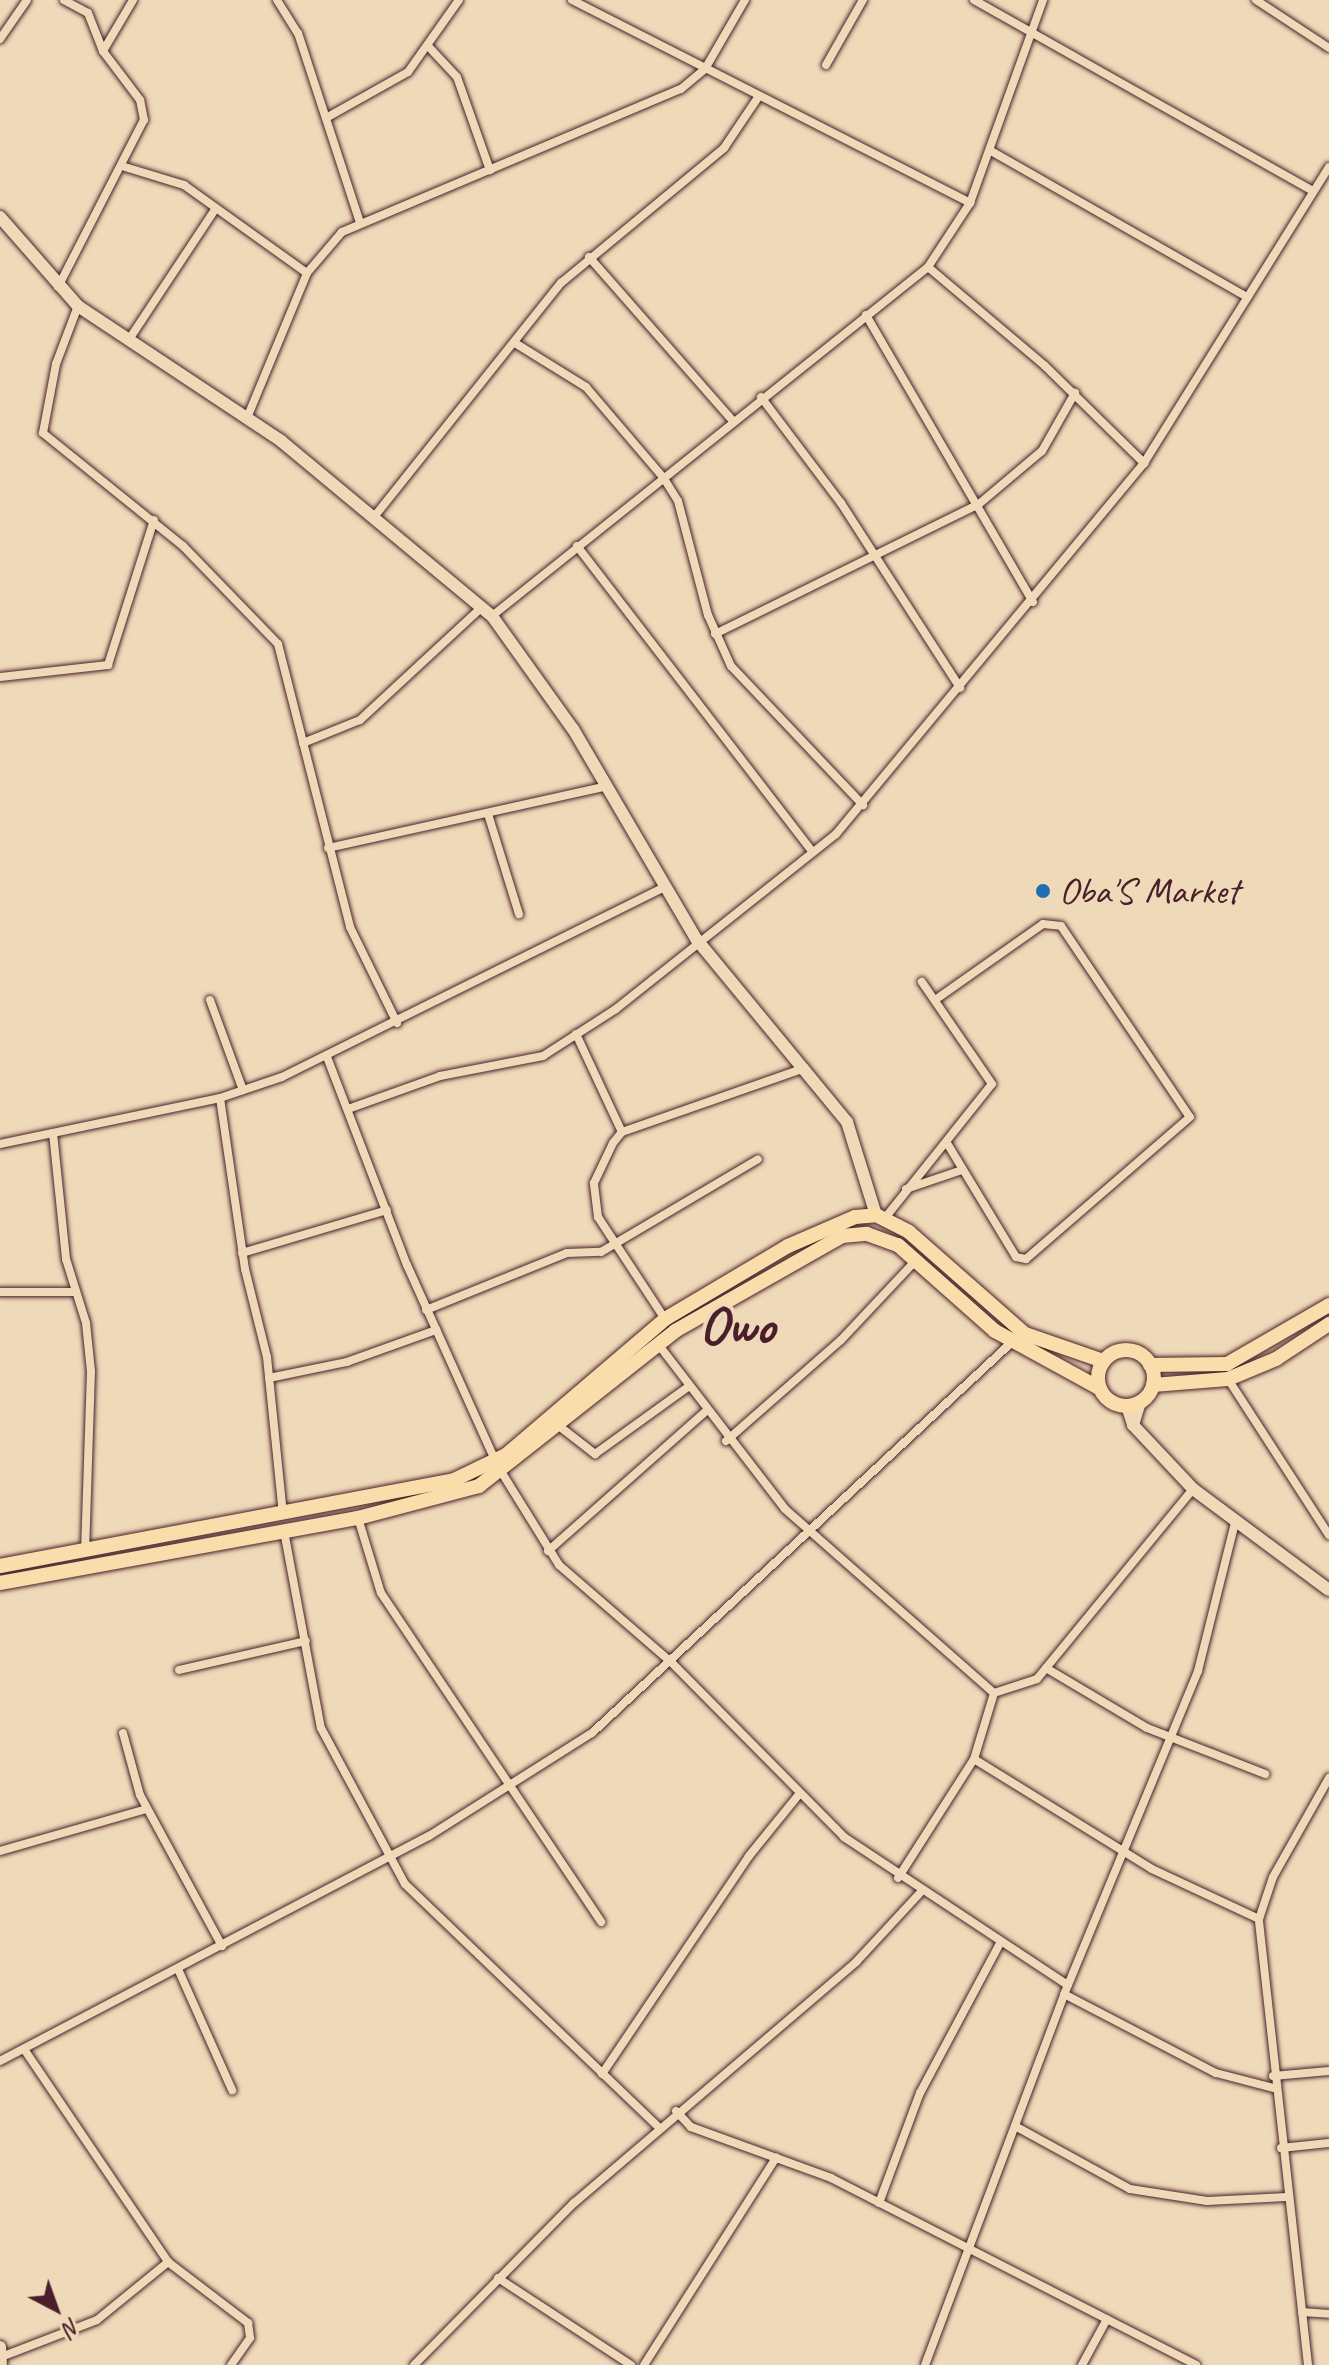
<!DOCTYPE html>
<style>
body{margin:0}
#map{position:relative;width:1329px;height:2365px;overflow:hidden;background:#eed9b8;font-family:Caveat,sans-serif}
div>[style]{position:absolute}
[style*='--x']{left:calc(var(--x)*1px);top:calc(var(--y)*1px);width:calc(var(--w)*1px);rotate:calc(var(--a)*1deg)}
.roads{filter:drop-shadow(0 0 2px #4a1f2b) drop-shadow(0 0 2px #4a1f2b)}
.street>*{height:8px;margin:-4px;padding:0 4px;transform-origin:4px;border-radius:4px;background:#eed9b8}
.secondary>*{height:12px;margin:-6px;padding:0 6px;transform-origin:6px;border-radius:6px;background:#eed9b8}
.primary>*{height:14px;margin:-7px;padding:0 7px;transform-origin:7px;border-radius:7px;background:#f9ddab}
.primary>.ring{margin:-7px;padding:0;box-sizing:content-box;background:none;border:14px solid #f9ddab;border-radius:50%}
.dots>*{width:22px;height:22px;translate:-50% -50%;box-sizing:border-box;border:4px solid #eed9b8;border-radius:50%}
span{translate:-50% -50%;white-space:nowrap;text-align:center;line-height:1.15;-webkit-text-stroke:8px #eed9b8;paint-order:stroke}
.poi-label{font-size:38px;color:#4a1f2b}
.left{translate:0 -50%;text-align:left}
.town-label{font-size:54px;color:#4a1f2b;font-weight:700}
.north{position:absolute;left:16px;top:2269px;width:80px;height:80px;-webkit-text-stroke:6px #eed9b8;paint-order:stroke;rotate:139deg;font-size:22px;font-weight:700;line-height:32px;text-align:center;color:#4a1f2b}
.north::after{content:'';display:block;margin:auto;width:28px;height:36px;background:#4a1f2b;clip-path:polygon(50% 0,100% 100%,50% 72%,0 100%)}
</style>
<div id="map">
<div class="roads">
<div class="street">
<i style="--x:277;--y:0;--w:39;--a:58"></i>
<i style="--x:298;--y:33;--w:200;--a:71.9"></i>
<i style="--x:572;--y:0;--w:447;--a:27"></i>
<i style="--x:974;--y:0;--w:389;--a:29.4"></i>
<i style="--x:1256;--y:0;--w:87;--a:33.3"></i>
<i style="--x:0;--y:39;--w:47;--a:-55.3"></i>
<i style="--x:428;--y:46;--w:42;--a:46.9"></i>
<i style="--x:457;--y:77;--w:99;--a:70.5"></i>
<i style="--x:103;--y:51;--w:59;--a:-59.5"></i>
<i style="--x:826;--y:65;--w:75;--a:-60.4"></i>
<i style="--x:326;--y:118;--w:94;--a:-29.3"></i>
<i style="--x:408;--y:72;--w:88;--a:-54.7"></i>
<i style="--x:991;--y:151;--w:295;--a:29.7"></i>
<i style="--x:125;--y:167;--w:62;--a:17"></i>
<i style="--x:184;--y:185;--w:151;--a:35.6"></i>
<i style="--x:589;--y:257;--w:217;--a:48.7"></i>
<i style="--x:928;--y:267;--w:153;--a:40.2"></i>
<i style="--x:1045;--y:366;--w:139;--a:44.4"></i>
<i style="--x:58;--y:287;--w:188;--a:-62.8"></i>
<i style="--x:144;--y:120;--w:20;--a:-101"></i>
<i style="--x:140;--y:100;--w:61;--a:-127.1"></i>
<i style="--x:103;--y:51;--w:41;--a:-111.5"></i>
<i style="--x:88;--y:13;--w:27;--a:-152"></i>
<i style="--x:78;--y:306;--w:62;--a:110.8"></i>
<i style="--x:56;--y:364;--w:70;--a:100.7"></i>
<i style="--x:43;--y:433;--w:180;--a:38.9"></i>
<i style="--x:183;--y:546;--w:136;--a:45.9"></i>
<i style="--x:278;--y:644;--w:292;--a:75.7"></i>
<i style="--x:350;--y:927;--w:107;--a:63.9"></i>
<i style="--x:866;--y:315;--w:332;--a:59.8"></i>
<i style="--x:128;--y:341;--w:156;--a:-56.5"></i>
<i style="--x:515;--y:343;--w:84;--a:31.8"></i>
<i style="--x:586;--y:387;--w:118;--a:49.5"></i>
<i style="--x:663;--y:477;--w:28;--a:58"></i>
<i style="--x:678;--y:501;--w:118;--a:75.3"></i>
<i style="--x:708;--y:615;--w:56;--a:65.7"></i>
<i style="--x:731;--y:666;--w:192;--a:46.5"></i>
<i style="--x:761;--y:397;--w:133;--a:53"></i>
<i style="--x:841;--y:503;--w:220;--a:57.2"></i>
<i style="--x:247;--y:418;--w:157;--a:-67.5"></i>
<i style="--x:307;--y:273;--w:54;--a:-49.5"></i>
<i style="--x:342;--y:232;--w:368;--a:-22.9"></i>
<i style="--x:681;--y:89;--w:31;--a:-40"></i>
<i style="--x:705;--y:69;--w:80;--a:-59.9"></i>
<i style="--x:374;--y:517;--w:300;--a:-51.4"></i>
<i style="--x:561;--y:283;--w:212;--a:-39.6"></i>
<i style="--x:724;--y:148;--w:63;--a:-56.1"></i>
<i style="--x:577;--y:546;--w:386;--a:52.4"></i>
<i style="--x:492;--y:616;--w:558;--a:-38.68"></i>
<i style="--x:928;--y:267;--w:77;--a:-56.7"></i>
<i style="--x:970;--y:203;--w:216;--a:-70.2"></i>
<i style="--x:715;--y:634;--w:294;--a:-26.2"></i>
<i style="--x:979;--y:504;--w:82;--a:-40.1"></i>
<i style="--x:1042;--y:451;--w:67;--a:-60.4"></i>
<i style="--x:0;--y:677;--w:109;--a:-6.3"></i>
<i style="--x:108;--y:665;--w:152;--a:-72.4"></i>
<i style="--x:303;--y:743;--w:61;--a:-22"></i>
<i style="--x:360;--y:720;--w:166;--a:-42.8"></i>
<i style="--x:488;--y:814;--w:105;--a:72.8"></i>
<i style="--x:328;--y:848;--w:286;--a:-12.5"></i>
<i style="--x:210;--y:1000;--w:96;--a:69.9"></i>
<i style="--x:935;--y:1000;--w:132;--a:-35.1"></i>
<i style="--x:1043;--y:924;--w:18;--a:6"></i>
<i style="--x:1061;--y:926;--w:230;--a:56"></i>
<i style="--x:1190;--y:1117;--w:217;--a:139.1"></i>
<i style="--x:1026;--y:1259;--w:10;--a:-169"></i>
<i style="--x:1016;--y:1257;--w:133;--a:-121.2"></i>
<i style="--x:576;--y:1034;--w:108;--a:64.9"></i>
<i style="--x:327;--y:1057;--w:223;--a:69"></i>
<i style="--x:407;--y:1265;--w:214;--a:65.7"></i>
<i style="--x:220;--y:1098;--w:173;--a:81.7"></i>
<i style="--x:245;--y:1269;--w:91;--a:76"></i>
<i style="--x:267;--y:1357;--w:158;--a:84.2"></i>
<i style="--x:348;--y:1109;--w:98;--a:-19.7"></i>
<i style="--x:440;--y:1076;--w:105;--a:-11"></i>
<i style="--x:543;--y:1056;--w:87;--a:-32.8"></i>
<i style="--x:616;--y:1009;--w:281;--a:-38.5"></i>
<i style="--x:836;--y:834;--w:482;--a:-50.3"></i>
<i style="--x:1144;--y:463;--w:349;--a:-58"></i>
<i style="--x:53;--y:1133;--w:127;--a:84.1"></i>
<i style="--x:66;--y:1259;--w:67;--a:72.6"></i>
<i style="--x:86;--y:1323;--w:48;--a:84.1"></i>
<i style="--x:91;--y:1371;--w:179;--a:91.9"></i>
<i style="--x:0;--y:1144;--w:225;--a:-11.8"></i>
<i style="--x:220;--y:1098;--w:65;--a:-18.7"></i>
<i style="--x:282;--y:1077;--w:428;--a:-26.4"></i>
<i style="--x:906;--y:1189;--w:56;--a:-18.8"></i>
<i style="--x:885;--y:1218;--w:171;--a:-51.4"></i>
<i style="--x:992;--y:1084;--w:124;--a:-124.5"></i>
<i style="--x:242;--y:1253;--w:151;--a:-16.5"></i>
<i style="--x:0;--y:1292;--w:74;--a:0"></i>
<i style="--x:426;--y:1310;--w:152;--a:-22"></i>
<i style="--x:567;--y:1253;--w:34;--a:-2"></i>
<i style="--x:601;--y:1252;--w:182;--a:-30.6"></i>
<i style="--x:665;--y:1319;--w:122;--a:-123.3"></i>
<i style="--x:598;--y:1217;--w:34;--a:-97"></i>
<i style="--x:594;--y:1183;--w:44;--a:-64.6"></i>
<i style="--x:613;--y:1143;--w:14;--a:-51"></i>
<i style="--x:622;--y:1132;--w:194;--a:-19.3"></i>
<i style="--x:658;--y:1344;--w:208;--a:52.4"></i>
<i style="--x:785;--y:1509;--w:278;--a:41.4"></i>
<i style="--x:994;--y:1693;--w:45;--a:-18"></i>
<i style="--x:1037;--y:1679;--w:246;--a:-50.6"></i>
<i style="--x:269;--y:1378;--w:80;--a:-11.6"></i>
<i style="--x:347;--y:1362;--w:95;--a:-19.8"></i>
<i style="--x:1228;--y:1379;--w:186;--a:57.1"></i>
<i style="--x:559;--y:1426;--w:46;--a:37.9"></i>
<i style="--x:595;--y:1454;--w:115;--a:-35.8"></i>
<i style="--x:726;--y:1441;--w:153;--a:-41.3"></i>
<i style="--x:841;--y:1340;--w:110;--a:-46.8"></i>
<i style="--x:502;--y:1473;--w:108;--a:58.2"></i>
<i style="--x:559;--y:1565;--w:150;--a:40.9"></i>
<i style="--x:672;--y:1663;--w:245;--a:45.3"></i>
<i style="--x:844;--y:1837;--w:268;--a:33.5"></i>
<i style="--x:358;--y:1518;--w:78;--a:73"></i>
<i style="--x:381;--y:1593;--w:396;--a:56.2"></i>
<i style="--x:284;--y:1531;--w:200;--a:79.4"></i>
<i style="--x:321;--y:1728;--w:177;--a:61.7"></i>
<i style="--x:405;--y:1884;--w:351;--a:43.8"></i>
<i style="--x:548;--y:1551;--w:210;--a:-41.5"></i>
<i style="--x:1046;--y:1668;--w:117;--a:30.7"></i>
<i style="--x:1147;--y:1728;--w:127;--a:21.3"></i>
<i style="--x:179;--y:1670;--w:130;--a:-12.9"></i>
<i style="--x:123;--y:1733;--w:64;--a:74.7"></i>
<i style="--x:140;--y:1795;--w:172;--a:61.5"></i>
<i style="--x:974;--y:1759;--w:209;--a:31.7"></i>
<i style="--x:1152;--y:1869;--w:118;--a:25"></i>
<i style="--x:0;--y:1851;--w:152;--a:-16"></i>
<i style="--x:898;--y:1878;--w:141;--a:-57.4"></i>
<i style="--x:974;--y:1759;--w:69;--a:-73.1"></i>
<i style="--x:178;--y:1969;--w:133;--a:65.9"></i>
<i style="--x:1064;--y:1994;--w:171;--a:27.5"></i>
<i style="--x:1216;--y:2073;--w:60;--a:14.5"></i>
<i style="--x:24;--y:2049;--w:257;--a:55.9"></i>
<i style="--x:168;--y:2262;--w:101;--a:37.3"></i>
<i style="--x:248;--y:2323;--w:15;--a:82"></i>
<i style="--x:250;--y:2338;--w:33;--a:125"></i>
<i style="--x:0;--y:2061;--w:484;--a:-27.7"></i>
<i style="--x:429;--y:1836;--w:193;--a:-32.3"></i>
<i style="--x:592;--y:1733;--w:572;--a:-42.95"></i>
<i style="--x:602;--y:2074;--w:263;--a:-56"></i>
<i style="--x:749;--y:1856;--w:81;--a:-51"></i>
<i style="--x:1273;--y:2076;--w:56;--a:-5.1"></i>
<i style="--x:676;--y:2111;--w:22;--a:47"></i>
<i style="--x:691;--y:2127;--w:149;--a:20"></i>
<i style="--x:831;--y:2178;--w:410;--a:27.1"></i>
<i style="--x:1015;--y:2126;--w:131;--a:28.7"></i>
<i style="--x:1130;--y:2189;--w:78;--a:8.9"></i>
<i style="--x:1207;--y:2201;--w:80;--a:-2.9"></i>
<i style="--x:1281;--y:2148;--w:48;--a:-5.9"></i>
<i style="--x:879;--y:2203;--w:117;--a:-69.6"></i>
<i style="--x:920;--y:2093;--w:170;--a:-61.9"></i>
<i style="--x:498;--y:2278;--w:159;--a:33.2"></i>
<i style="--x:1302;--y:2312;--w:27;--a:4"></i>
<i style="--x:1;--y:2357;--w:103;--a:-21.1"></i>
<i style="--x:97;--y:2320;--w:92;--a:-39.2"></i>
<i style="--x:414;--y:2365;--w:228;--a:-45.4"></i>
<i style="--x:574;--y:2203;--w:371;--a:-40.5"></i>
<i style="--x:856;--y:1962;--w:94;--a:-47.2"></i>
<i style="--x:644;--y:2365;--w:246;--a:-57.5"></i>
<i style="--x:925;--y:2365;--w:406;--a:-69.4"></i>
<i style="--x:1068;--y:1985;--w:340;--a:-67.5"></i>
<i style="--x:1198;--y:1671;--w:153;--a:-76"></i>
<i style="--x:1082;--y:2365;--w:52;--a:-61.5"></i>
<i style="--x:1308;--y:2365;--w:449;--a:-96.3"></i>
<i style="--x:1259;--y:1919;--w:44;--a:-71.6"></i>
<i style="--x:1273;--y:1877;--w:114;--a:-60.5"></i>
</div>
<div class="secondary">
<i style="--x:0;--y:217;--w:118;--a:48.8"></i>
<i style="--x:78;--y:306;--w:244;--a:33.6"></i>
<i style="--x:281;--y:441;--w:274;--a:39.7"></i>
<i style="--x:492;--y:616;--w:139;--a:54.4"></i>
<i style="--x:573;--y:729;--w:245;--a:59.6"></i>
<i style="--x:697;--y:940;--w:236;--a:50.5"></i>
<i style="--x:847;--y:1122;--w:97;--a:72.7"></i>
<i style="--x:1127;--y:1406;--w:20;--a:72"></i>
<i style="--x:1133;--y:1425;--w:88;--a:46.8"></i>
<i style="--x:1193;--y:1489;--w:169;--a:36.6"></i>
<i style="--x:1133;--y:1425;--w:24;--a:-73"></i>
<i style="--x:0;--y:2347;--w:18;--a:87"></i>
</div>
<div class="primary">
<i class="ring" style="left:1098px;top:1350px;width:42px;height:42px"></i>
<i style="--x:1150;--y:1365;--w:77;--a:-0.7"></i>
<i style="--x:1227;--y:1364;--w:118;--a:-30"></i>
<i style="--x:1153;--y:1385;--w:75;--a:-4.6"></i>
<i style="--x:1228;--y:1379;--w:52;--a:-22.6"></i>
<i style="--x:1276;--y:1359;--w:64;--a:-33.4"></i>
<i style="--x:0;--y:1566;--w:462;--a:-10.7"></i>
<i style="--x:454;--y:1480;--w:58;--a:-25.7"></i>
<i style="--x:506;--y:1455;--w:209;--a:-40.5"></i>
<i style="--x:665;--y:1319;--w:143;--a:-30.7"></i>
<i style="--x:788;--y:1246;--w:73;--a:-23.4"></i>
<i style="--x:855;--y:1217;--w:21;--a:-5"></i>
<i style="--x:876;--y:1215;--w:37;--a:27"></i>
<i style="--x:909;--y:1232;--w:154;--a:41.3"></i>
<i style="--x:1025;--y:1334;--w:83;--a:19.1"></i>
<i style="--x:0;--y:1583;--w:364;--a:-10.3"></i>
<i style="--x:358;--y:1518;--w:125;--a:-14.8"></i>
<i style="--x:479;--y:1486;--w:250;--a:-38.3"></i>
<i style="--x:675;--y:1331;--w:192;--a:-29.6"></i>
<i style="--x:842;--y:1236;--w:25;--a:-5"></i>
<i style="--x:867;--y:1234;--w:33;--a:20"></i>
<i style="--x:898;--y:1245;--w:130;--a:41.6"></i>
<i style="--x:995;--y:1331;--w:119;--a:28.7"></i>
</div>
</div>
<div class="dots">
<i style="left:1043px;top:891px;background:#1f6fb2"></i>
</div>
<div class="poi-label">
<span class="left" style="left:1059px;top:891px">Oba'S Market</span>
</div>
<div class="town-label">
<span style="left:737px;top:1325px">Owo</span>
</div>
<div class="north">N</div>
</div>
